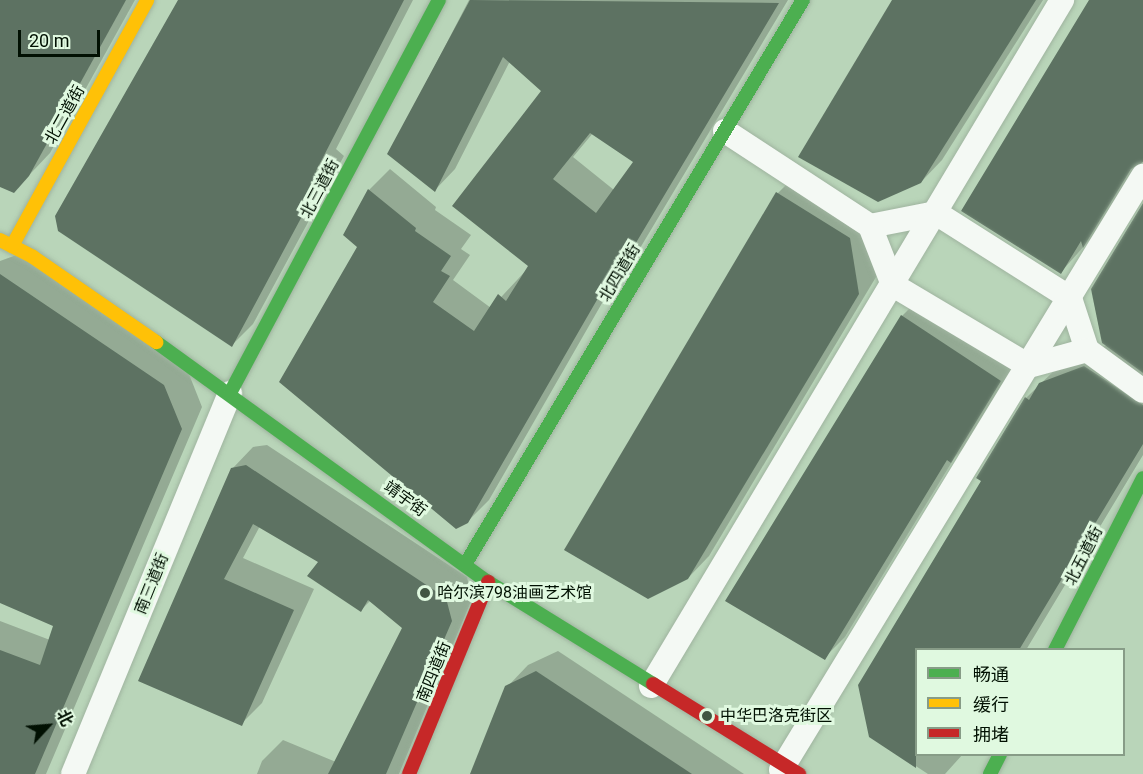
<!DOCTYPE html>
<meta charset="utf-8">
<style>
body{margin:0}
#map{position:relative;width:1143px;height:774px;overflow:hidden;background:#b9d5b9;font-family:Roboto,"Noto Sans SC",sans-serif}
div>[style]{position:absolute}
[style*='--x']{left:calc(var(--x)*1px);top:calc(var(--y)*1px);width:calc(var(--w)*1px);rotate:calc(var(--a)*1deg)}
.shadow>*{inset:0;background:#0003}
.building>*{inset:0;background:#5d7262}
.roads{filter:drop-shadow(0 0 2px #9fb49f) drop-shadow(0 0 2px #9fb49f)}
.street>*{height:24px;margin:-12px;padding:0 12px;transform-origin:12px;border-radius:12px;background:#f4f9f4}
.fast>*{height:14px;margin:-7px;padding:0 7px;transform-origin:7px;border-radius:7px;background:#4caf50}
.slow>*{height:14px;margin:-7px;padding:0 7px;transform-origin:7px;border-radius:7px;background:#ffc107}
.jam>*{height:14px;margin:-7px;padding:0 7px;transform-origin:7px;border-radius:7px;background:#c62828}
.dots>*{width:16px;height:16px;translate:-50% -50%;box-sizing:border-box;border:3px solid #e0f9e0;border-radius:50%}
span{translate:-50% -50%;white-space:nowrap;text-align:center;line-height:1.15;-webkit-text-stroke:6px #e0f9e0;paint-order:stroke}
.street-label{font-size:16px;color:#011002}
.poi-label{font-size:16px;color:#011002}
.left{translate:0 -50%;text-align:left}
.legend{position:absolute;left:915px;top:648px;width:210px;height:108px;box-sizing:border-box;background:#e0f9e0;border:2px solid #879c87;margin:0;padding:8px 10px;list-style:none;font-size:18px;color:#011002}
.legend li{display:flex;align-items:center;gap:12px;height:30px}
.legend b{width:30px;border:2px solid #879c87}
.north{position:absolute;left:18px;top:696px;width:60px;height:60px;-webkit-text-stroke:4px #e0f9e0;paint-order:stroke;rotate:64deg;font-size:16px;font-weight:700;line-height:24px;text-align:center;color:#011002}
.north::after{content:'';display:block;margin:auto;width:21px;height:27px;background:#011002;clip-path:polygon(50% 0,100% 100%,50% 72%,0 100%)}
.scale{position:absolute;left:18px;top:30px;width:82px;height:27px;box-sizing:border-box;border:3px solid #011002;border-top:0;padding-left:8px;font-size:18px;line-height:21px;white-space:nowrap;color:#011002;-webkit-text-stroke:4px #e0f9e0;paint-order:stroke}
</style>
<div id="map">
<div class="shadow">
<i style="clip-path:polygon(0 0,135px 0,50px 153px,14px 191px,0 185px)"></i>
<i style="clip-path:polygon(180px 0,413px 0,336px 149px,344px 156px,253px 324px,232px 345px)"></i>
<i style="clip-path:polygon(evenodd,469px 0,788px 0,630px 265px,617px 277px,489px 500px,467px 522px,359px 247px,345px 235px,369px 190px,390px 169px,436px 207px,435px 210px,471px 235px,461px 249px,470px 255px,453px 280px,491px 308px,530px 266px,543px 91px,510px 61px,455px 169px,435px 190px,389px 154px,469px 0,593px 133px,635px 162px,614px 190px,573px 157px,593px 133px)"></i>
<i style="clip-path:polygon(894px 0,1043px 0,942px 160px,921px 182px)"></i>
<i style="clip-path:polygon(1090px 0,1143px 0,1143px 160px,1103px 225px,1061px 272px)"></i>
<i style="clip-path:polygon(799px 172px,870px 217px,879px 272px,709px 556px,688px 578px,778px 193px)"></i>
<i style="clip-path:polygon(1143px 206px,1143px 455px,1026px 650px,916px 650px,916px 754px,963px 754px,945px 774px,928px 774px,870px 736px,983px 480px,1026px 398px,1062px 363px,1107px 345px)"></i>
<i style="clip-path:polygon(22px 253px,185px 364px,202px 407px,46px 774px,0 774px,0 621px,50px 640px,55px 625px,0 601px,0 261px)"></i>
<i style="clip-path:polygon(923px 295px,1021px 360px,972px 440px,955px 457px,845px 637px,824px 658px,727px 600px,902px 316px)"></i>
<i style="clip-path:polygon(267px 445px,467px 577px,472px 599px,399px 774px,257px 774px,262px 761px,283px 740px,336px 762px,404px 628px,370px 601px,361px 610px,320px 562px,260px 526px,243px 558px,314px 589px,262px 703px,241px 724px,140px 680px,232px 469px,253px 447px)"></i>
<i style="clip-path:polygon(558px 651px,744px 774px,472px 774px,507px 687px,528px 665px)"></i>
</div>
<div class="building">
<i style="clip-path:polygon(0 0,126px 0,29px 176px,14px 193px,0 187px)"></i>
<i style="clip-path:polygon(178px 0,404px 0,316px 171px,323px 177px,232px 347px,58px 231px,55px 216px)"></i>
<i style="clip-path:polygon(evenodd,470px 0,779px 3px,609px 288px,605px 286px,468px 523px,456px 529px,279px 382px,357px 247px,343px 235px,368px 189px,416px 228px,415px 231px,451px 256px,441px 271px,450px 276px,433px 302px,474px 331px,498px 294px,506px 301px,528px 266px,452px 206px,541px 91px,503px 57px,435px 192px,387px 154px,470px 0,590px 133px,633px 162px,596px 213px,553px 179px,590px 133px)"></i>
<i style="clip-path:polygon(892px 0,1036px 0,921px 183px,878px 202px,798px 157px)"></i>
<i style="clip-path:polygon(1089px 0,1143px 0,1143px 162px,1131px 169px,1083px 248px,1081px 241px,1061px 274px,961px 211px)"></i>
<i style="clip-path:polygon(776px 192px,850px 238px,859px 294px,688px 579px,648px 599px,564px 550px)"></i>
<i style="clip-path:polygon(1143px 203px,1143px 373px,1102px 343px,1091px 289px)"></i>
<i style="clip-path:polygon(0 274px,164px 385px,182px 429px,35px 774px,0 774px,0 650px,40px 665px,53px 626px,0 603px)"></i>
<i style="clip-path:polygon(901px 315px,1001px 381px,951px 463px,947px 460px,825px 660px,725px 601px)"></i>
<i style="clip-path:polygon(1084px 366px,1143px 405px,1143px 444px,1019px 650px,916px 650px,916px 768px,869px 737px,858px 685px,981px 481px,976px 478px,1025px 397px,1029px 400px,1039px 383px)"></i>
<i style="clip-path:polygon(246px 465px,446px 598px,452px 621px,386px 774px,328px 774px,402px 628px,368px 600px,361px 612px,307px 576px,318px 562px,253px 524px,224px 579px,294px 610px,242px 726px,138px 681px,231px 468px)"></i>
<i style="clip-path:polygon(536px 671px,692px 774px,470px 774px,505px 686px)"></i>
</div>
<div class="roads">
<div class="street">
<i style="--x:725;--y:131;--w:173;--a:33.2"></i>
<i style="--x:870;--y:226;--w:67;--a:-11.1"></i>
<i style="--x:936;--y:213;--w:159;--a:32.4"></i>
<i style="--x:1070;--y:298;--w:55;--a:71.9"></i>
<i style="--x:1087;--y:350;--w:69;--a:36.2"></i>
<i style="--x:870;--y:226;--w:63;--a:68.7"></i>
<i style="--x:893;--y:285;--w:158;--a:30.8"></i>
<i style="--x:1029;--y:366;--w:60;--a:-15.4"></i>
<i style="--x:651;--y:686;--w:800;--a:-59.07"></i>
<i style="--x:781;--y:770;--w:696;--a:-58.64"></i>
<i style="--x:73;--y:774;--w:412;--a:-67.6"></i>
</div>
<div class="fast">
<i style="--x:156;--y:342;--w:410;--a:35.9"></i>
<i style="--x:488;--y:582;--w:194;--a:31.7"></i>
<i style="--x:230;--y:393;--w:445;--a:-62"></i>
<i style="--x:466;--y:563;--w:656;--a:-59.1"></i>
<i style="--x:1055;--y:650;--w:193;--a:-62.9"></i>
<i style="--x:990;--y:774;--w:22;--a:-63"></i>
</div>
<div class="slow">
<i style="--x:0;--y:240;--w:37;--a:27"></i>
<i style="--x:33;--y:257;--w:150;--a:34.6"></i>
<i style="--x:12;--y:246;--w:281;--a:-61.2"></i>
</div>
<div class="jam">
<i style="--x:653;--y:684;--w:172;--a:31.7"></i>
<i style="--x:409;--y:774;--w:208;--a:-67.6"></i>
</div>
</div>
<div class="dots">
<i style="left:425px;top:593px;background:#415542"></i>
<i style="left:707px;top:716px;background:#415542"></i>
</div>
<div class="street-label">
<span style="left:65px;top:115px;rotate:-61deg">北二道街</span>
<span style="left:320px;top:189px;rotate:-62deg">北三道街</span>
<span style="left:620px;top:273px;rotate:-59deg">北四道街</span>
<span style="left:405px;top:499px;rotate:36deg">靖宇街</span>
<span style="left:1084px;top:556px;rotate:-63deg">北五道街</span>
<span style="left:152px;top:584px;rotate:-68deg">南三道街</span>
<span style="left:434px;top:672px;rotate:-68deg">南四道街</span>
</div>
<div class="poi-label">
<span class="left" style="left:437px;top:593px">哈尔滨798油画艺术馆</span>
<span class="left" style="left:720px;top:716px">中华巴洛克街区</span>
</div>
<ul class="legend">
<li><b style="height:8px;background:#4caf50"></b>畅通</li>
<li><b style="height:8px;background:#ffc107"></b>缓行</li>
<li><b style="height:8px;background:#c62828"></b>拥堵</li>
</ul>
<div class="north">北</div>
<div class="scale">20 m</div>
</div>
